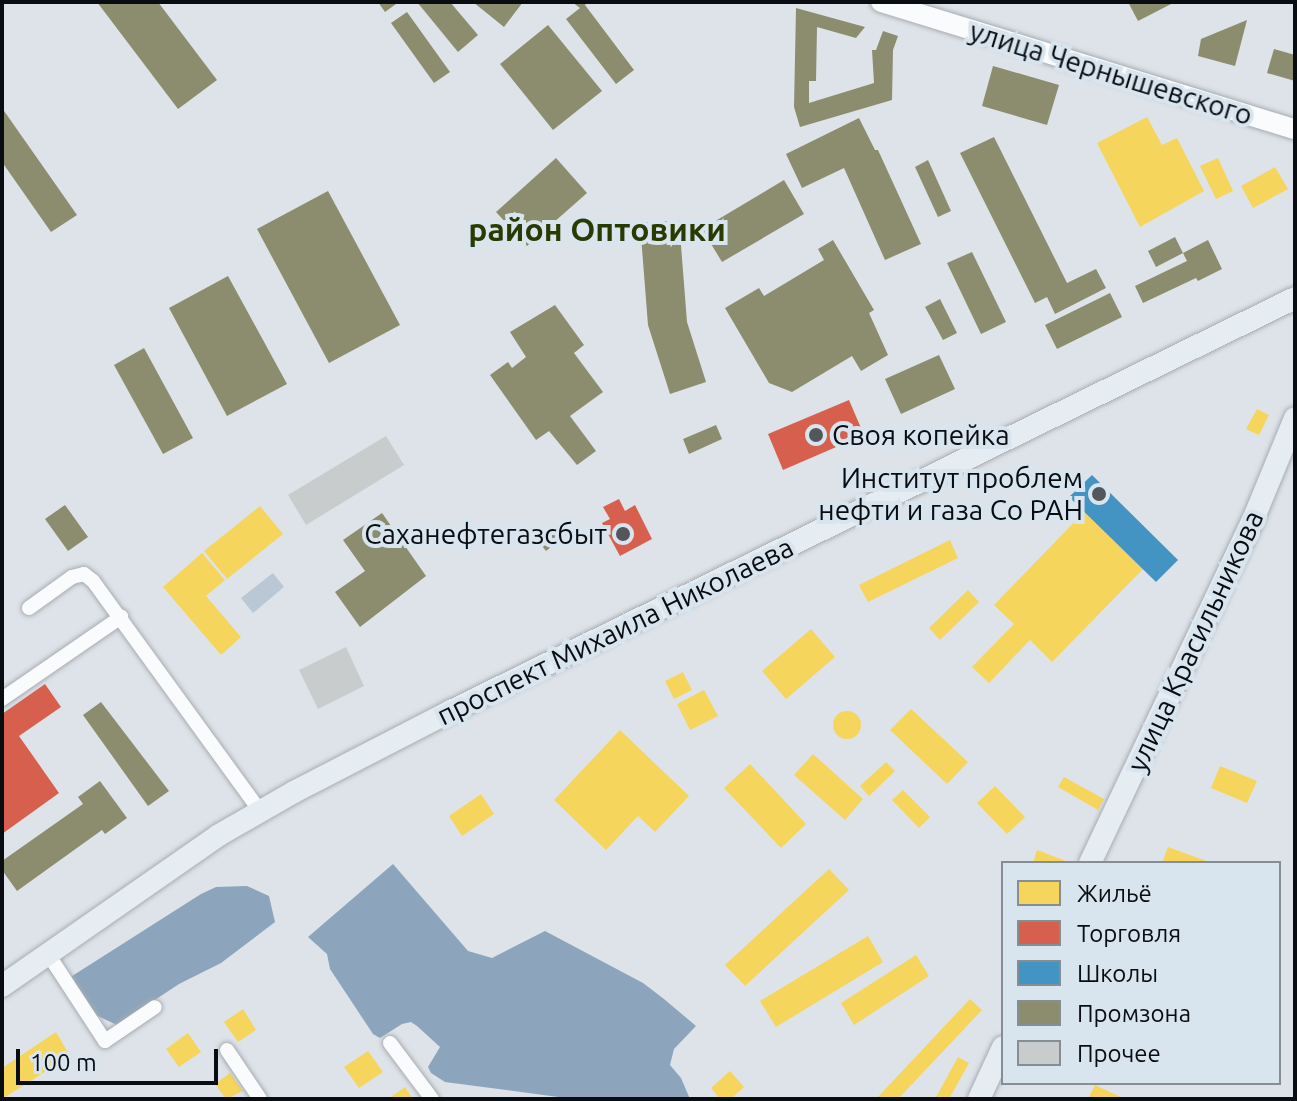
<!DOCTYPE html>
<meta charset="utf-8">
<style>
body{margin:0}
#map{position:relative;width:1297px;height:1101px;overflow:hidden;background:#dde3e9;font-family:Ubuntu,sans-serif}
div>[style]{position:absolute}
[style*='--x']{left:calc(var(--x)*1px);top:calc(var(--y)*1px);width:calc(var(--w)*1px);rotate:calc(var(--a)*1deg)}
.green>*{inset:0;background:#bac8d6}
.water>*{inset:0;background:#8ca5bc}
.homes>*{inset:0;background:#f6d55c}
.round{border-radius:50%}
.shops>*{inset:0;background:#d6604d}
.schools>*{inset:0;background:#4393c3}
.industry>*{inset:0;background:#8c8c6e}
.building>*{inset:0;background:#c8cccc}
.roads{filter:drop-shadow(0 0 2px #a8acb0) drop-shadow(0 0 2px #a8acb0)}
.minor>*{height:14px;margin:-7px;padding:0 7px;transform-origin:7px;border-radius:7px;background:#fafbfc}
.secondary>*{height:20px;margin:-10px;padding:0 10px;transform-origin:10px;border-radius:10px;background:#fafbfc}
.primary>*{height:22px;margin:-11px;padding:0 11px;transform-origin:11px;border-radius:11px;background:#e5ecf2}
.dots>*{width:22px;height:22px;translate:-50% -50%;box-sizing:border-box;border:4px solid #d8e4ee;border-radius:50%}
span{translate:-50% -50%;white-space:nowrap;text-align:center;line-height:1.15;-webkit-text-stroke:8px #d8e4ee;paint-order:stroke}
.street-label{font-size:28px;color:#090c10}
.poi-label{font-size:28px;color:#090c10}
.left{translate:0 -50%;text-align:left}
.right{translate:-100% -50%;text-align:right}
.quarter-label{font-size:32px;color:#2a3b02;font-weight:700}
.frame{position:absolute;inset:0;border:4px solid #090c10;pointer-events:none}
.legend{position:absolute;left:1001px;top:861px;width:280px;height:224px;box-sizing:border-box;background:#d8e4ee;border:2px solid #858e95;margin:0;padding:10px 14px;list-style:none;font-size:24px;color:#090c10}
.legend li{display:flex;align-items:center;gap:16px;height:40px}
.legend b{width:40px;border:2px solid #858e95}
.scale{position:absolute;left:16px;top:1049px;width:202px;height:36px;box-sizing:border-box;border:4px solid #090c10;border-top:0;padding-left:10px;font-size:24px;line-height:28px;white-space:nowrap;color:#090c10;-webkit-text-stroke:6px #d8e4ee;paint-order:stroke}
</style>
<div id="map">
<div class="green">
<i style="clip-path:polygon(273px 573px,284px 587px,253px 613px,241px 598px)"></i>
</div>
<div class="water">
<i style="clip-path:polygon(393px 864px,468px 951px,492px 958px,545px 931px,643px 983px,664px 999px,696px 1026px,674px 1049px,670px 1065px,681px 1078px,690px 1099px,566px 1098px,445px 1082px,431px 1073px,428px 1067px,440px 1047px,417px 1026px,411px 1022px,402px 1024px,380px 1038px,373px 1034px,330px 969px,327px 954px,308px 937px)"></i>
<i style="clip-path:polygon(247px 886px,269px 896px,275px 922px,221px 963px,179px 984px,117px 1025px,87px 1011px,69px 978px,201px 894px,216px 887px)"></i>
</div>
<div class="homes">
<i style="clip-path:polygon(1147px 117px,1162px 145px,1177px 138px,1204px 191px,1140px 227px,1097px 143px)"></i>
<i style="clip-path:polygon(1218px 158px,1233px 191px,1216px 199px,1200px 166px)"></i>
<i style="clip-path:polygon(1275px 167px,1288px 189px,1253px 208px,1241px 186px)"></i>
<i style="clip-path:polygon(1257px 409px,1269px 415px,1259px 435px,1246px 429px)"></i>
<i style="clip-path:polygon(260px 506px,283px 534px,227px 579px,204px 551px)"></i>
<i style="clip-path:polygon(1084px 512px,1143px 569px,1052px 662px,1030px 640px,989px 683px,972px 667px,1014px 624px,994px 605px)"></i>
<i style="clip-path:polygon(950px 540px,958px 558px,868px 602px,859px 585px)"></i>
<i style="clip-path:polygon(202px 553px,225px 580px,206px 596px,241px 637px,221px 655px,163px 587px)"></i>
<i style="clip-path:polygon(968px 590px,979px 602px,940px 640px,929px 628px)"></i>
<i style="clip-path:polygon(811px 629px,835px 657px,786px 699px,762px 671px)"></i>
<i style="clip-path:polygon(683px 672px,692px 690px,674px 699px,665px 681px)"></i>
<i style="clip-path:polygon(704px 690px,718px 716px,690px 730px,677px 704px)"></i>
<i style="clip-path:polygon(911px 709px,968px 762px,947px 784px,890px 730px)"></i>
<i class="round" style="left:833px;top:711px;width:28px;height:28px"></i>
<i style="clip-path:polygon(620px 730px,689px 796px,655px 832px,638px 816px,606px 850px,554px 800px)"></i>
<i style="clip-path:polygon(813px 754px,863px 799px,845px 820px,794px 775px)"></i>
<i style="clip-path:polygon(886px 762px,895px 771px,869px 796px,860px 786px)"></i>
<i style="clip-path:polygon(750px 764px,806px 824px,781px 848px,724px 788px)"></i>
<i style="clip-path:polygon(1220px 766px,1257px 781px,1247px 803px,1211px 788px)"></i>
<i style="clip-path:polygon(1064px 777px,1104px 799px,1098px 810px,1058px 787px)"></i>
<i style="clip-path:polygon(995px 786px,1025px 817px,1007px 834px,977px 803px)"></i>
<i style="clip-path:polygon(903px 790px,930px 817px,919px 828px,892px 800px)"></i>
<i style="clip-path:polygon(481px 794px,494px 814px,462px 836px,449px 816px)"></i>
<i style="clip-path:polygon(1168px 847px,1212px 863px,1162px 863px)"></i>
<i style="clip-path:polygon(1037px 850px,1071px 863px,1033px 863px)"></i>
<i style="clip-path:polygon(829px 869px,849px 890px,745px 986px,725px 965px)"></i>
<i style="clip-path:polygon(868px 936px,883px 962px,776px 1027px,760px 1001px)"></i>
<i style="clip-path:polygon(916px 955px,929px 976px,854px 1025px,841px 1003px)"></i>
<i style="clip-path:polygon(970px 999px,982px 1010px,898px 1099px,876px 1099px)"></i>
<i style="clip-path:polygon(243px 1009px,256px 1030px,238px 1042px,224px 1022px)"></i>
<i style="clip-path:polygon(56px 1032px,70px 1056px,2px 1099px,2px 1068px)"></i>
<i style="clip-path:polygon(188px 1033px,201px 1052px,179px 1067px,166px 1049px)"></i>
<i style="clip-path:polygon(368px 1051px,383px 1072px,359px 1088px,344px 1067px)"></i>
<i style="clip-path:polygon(958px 1057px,969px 1063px,949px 1099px,935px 1099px)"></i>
<i style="clip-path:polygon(730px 1071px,744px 1087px,731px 1099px,720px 1099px,711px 1088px)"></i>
<i style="clip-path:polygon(230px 1073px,243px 1091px,226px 1099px,215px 1084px)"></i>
<i style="clip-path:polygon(1095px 1085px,1125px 1099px,1088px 1099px)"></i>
<i style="clip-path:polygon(405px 1087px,413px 1099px,388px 1099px)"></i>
</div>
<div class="shops">
<i style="clip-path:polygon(849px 400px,864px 435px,783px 470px,768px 434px)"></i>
<i style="clip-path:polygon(619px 499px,625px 511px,635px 505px,652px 539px,620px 556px,602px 523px,610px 519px,603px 507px)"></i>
<i style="clip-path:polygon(45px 684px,61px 707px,19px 736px,59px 793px,2px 834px,2px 714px)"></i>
</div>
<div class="schools">
<i style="clip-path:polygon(1092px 475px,1178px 560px,1156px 582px,1069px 497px)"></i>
</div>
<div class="industry">
<i style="clip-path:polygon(97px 2px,158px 2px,217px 80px,178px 109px)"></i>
<i style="clip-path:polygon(378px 2px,395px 2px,396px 4px,385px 12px)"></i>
<i style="clip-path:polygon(417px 2px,450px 2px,478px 35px,458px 52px)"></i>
<i style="clip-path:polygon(473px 2px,523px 2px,504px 27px)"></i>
<i style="clip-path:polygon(572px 2px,587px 2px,585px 5px,634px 70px,616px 84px,566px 19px,580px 8px)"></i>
<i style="clip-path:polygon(1128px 2px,1175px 2px,1138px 21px)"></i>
<i style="clip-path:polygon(796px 8px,865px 27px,856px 38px,817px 27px,816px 81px,809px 81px,809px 103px,874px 83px,872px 50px,876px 50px,883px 31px,898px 36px,893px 50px,892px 100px,800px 127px,794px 107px)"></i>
<i style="clip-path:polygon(407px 12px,450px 72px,434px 83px,391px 23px)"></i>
<i style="clip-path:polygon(1247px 20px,1235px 66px,1198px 56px,1201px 39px)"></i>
<i style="clip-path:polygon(548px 25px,602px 91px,553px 130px,500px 64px)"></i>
<i style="clip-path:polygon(1274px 49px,1295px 55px,1295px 81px,1267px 73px)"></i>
<i style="clip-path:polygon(993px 66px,1059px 85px,1047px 125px,982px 106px)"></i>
<i style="clip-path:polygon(2px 108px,77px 215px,51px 232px,2px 162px)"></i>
<i style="clip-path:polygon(859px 118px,875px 150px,878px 150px,921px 244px,885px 260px,844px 168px,802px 188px,786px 154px)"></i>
<i style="clip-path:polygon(994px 137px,1067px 283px,1096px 269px,1106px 288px,1055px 314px,1047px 297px,1035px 303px,960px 153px)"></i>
<i style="clip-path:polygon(556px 158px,587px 193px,527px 246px,496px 212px)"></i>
<i style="clip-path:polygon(928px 160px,951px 211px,938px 217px,915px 167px)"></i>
<i style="clip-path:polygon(784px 180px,804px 214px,722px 262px,702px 229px)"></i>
<i style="clip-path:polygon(328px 191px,400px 325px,329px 363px,257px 229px)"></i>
<i style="clip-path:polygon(679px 220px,687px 322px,706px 382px,670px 394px,648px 325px,640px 223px)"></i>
<i style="clip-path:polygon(1175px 237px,1183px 253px,1156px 267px,1148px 251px)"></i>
<i style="clip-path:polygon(833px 240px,874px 310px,869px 313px,888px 355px,861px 371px,852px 356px,792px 392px,769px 383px,725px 308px,759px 288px,764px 296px,824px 260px,818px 249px)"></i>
<i style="clip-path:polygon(1208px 240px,1222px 269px,1198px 281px,1196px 278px,1143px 303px,1135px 286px,1187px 261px,1183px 253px)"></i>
<i style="clip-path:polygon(972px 252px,1006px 322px,981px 334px,947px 263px)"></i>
<i style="clip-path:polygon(228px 276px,287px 384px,227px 416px,169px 308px)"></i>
<i style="clip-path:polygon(1110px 293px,1122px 317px,1057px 349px,1045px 325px)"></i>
<i style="clip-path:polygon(940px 299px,957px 333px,943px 340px,925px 307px)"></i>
<i style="clip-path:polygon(555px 305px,584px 345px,574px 353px,603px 392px,570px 416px,596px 451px,577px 465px,549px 431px,536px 440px,490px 375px,508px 362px,512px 368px,526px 357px,510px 332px)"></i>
<i style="clip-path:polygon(144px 348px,193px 438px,163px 454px,114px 365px)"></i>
<i style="clip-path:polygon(939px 355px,955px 389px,901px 414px,885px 379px)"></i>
<i style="clip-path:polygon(716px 425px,722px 439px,689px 454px,683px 439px)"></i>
<i style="clip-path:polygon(65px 505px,88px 537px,68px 551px,45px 519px)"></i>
<i style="clip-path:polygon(382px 513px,426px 576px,360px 627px,335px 592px,365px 571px,343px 540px)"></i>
<i style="clip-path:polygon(565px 523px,571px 531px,546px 551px,539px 542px)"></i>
<i style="clip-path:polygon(101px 702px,169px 791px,148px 806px,83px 715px)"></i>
<i style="clip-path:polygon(100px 781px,127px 818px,105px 834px,102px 830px,17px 891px,2px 870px,2px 861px,83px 804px,78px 797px)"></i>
</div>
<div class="building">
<i style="clip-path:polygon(386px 436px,404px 465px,306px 525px,288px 495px)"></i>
<i style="clip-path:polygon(346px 647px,364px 686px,318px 709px,299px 670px)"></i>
</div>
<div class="roads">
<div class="minor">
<i style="--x:29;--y:608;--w:53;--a:-35.8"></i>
<i style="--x:72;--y:577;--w:12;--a:-14"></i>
<i style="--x:84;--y:574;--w:11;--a:38"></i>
<i style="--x:93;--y:581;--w:284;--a:54"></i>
<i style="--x:2;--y:699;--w:145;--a:-34.6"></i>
<i style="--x:48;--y:954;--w:104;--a:56.8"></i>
<i style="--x:105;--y:1041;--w:60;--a:-34.2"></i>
<i style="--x:390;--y:1043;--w:70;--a:53.1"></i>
<i style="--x:227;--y:1050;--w:59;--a:56"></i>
</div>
<div class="secondary">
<i style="--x:881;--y:2;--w:433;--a:17.1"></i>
</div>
<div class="primary">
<i style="--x:1090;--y:863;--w:380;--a:-64.6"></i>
<i style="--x:1253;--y:520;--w:110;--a:-67.6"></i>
<i style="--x:2;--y:986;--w:264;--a:-34.8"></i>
<i style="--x:219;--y:835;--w:86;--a:-29.8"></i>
<i style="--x:294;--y:792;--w:177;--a:-27.3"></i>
<i style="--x:451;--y:711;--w:940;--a:-26.07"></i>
<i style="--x:979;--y:1099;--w:57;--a:-65.2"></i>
</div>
</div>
<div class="dots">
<i style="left:816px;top:435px;background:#53575c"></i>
<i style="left:1099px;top:494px;background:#53575c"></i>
<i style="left:623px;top:534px;background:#53575c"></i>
</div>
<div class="street-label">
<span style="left:1111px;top:73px;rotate:17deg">улица Чернышевского</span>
<span style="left:615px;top:631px;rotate:-26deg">проспект Михаила Николаева</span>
<span style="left:1195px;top:641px;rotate:-65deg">улица Красильникова</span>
</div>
<div class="poi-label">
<span class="left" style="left:832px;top:435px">Своя копейка</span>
<span class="right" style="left:1083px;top:494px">Институт проблем<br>нефти и газа Со РАН</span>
<span class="right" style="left:607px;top:534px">Саханефтегазсбыт</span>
</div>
<div class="quarter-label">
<span style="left:597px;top:229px">район Оптовики</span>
</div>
<div class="frame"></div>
<ul class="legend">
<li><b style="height:22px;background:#f6d55c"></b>Жильё</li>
<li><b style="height:22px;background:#d6604d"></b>Торговля</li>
<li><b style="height:22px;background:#4393c3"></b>Школы</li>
<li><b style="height:22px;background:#8c8c6e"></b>Промзона</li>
<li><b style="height:22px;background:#c8cccc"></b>Прочее</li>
</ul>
<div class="scale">100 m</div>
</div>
